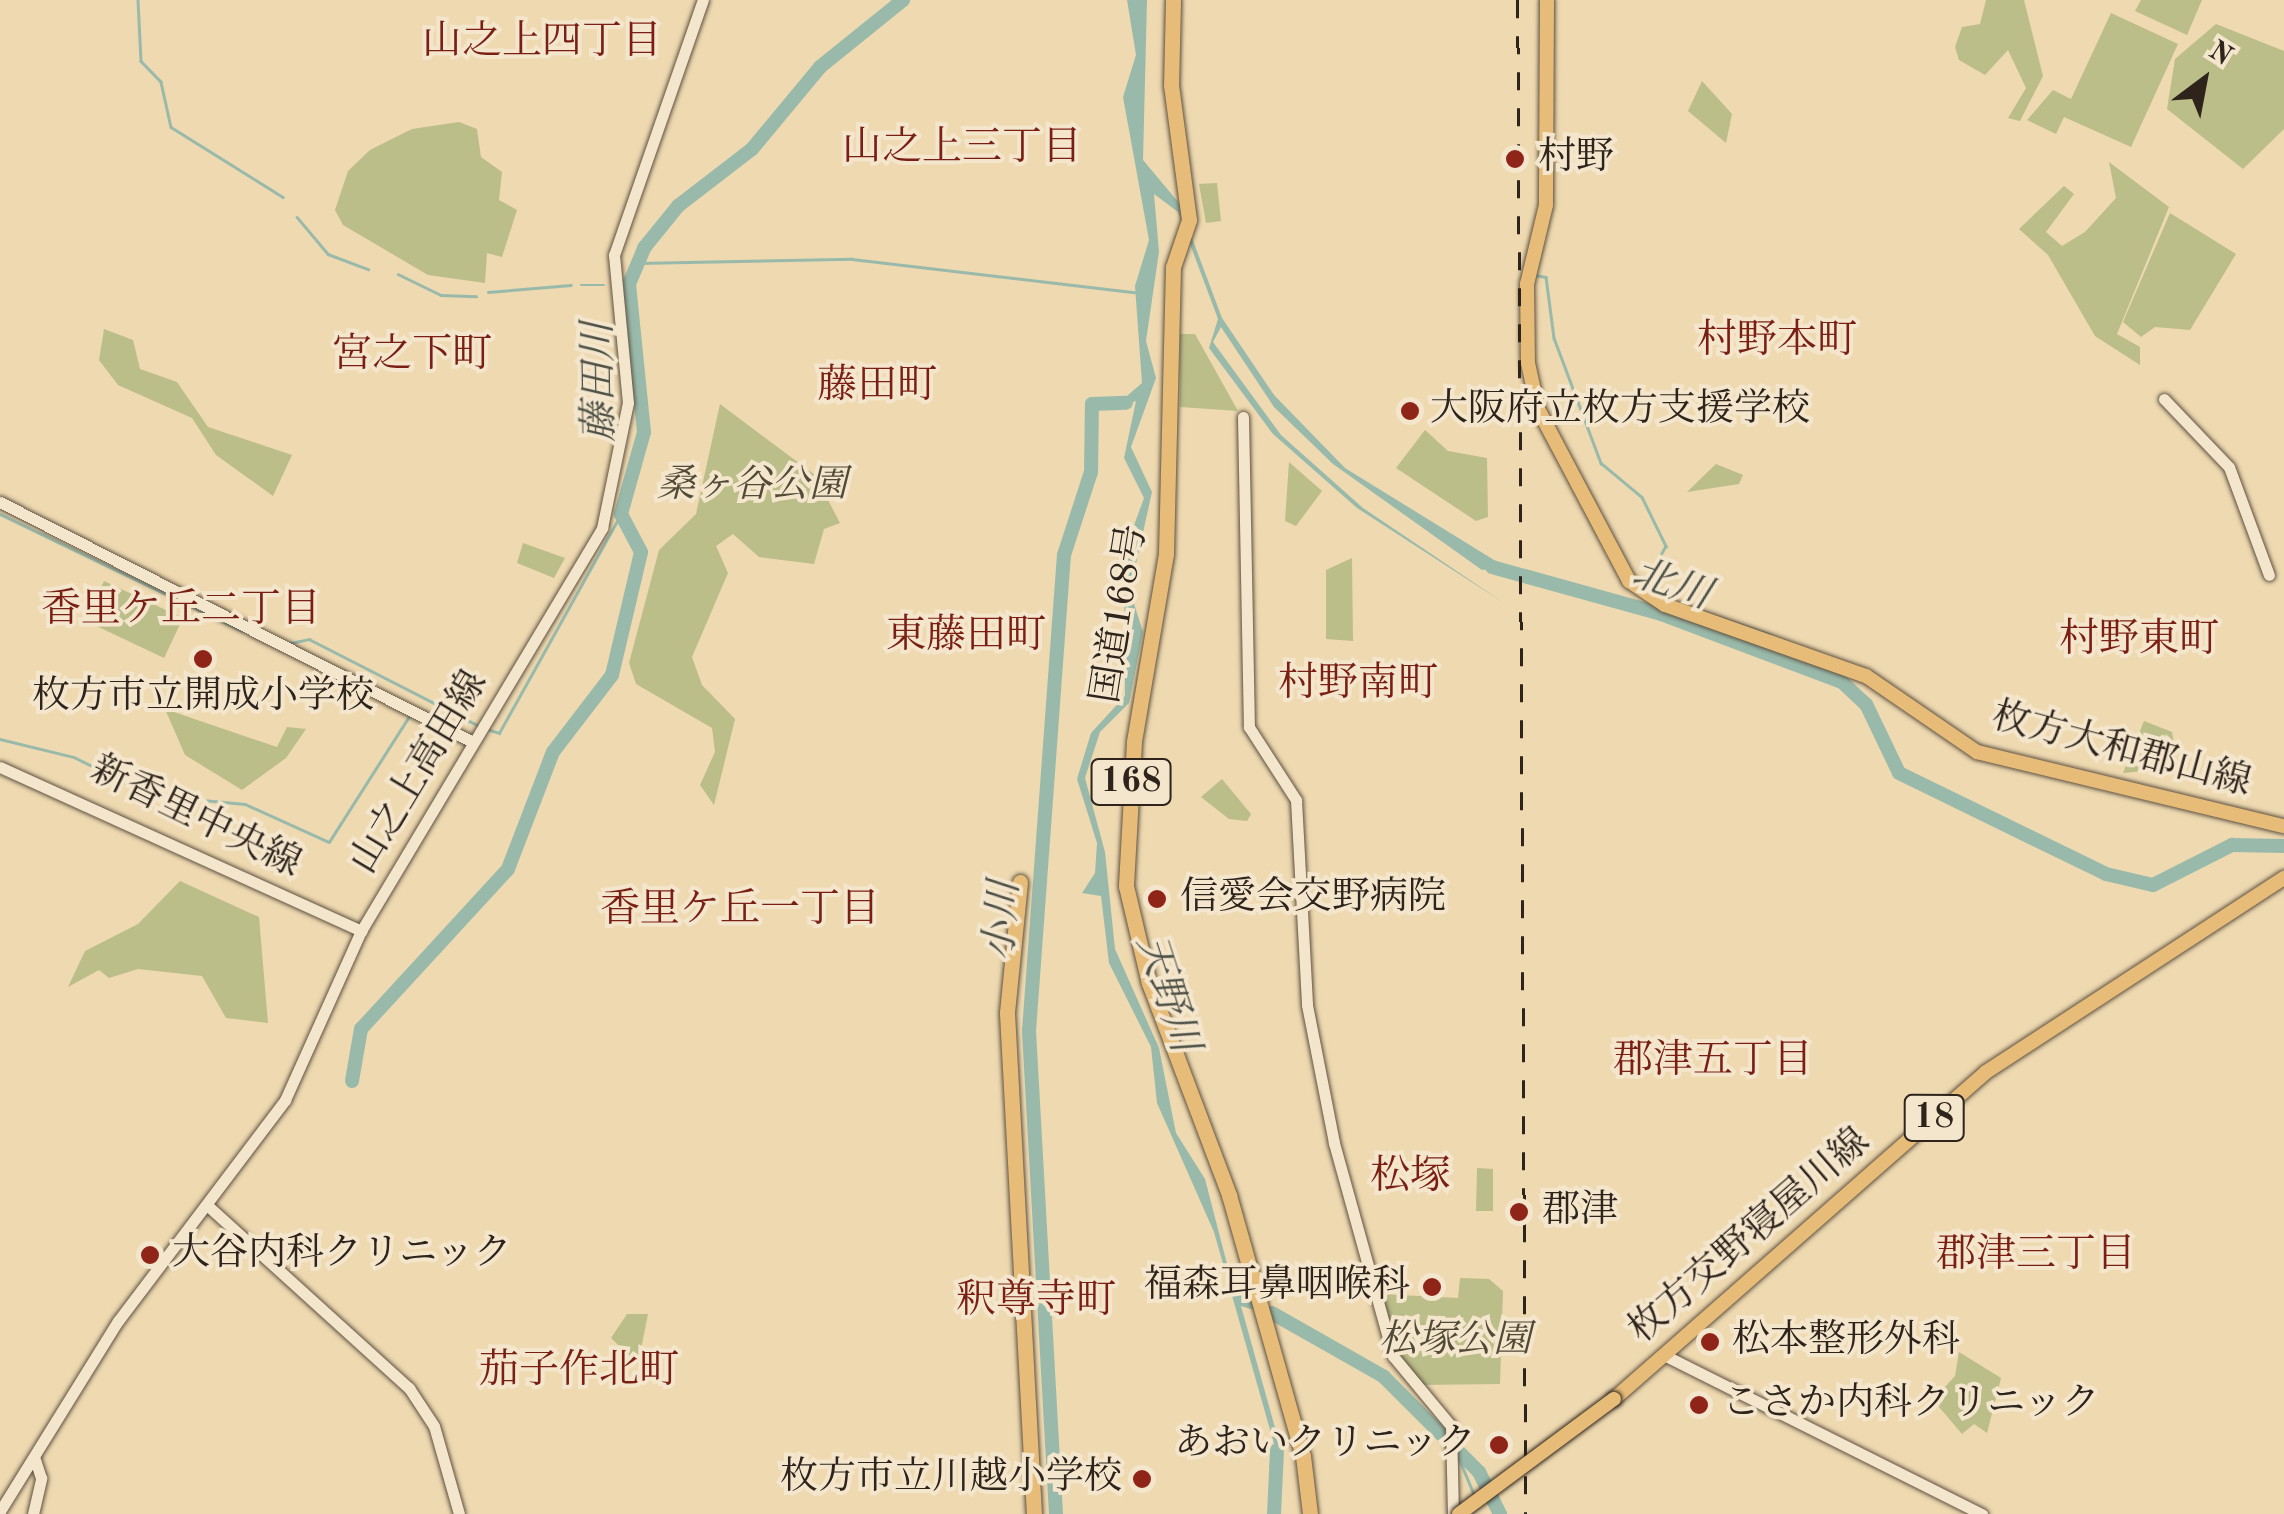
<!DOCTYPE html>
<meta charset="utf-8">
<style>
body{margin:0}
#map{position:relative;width:2284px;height:1514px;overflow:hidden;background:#eed9b0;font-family:"Old Standard TT","Noto Serif JP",serif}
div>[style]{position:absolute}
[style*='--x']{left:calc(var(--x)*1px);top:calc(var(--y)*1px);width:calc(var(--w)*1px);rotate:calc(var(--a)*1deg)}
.green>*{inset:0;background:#bbbe89}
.water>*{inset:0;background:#99baab}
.stream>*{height:2.5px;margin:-1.25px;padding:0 1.25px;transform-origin:1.25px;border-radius:1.25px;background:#99baab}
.river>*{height:14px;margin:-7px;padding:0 7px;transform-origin:7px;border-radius:7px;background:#99baab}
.roads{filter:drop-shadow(0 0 2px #5e5141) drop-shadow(0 0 2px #5e5141)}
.minor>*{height:11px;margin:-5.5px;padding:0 5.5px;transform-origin:5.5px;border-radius:5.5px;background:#f4e6cc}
.major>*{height:14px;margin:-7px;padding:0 7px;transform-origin:7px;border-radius:7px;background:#e7bc78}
.highway>*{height:15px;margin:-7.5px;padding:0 7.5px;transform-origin:7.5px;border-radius:7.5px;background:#e7bc78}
.rail>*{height:2.5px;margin-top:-1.25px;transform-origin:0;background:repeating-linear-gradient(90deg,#2e241c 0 18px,transparent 0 36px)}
.bridges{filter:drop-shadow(0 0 2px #2e241c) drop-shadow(0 0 2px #2e241c)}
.major-bridge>*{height:14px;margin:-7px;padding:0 7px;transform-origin:7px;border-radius:7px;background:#e7bc78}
.dots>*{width:28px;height:28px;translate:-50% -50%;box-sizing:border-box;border:5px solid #f4e6cc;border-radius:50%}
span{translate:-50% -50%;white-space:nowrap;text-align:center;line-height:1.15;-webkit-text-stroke:8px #f4e6cc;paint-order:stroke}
.shield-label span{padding:2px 8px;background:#f4e6cc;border:2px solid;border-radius:8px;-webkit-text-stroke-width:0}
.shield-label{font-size:35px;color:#2e241c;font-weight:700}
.poi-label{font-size:38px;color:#2e241c}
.left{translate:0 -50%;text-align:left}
.right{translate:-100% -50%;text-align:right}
.park-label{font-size:38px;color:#514a37;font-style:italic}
.street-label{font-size:38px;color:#2e241c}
.neighbourhood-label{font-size:40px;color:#7a1f14}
.water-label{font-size:40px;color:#4e5147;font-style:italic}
.north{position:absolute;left:2154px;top:30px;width:100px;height:100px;-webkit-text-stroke:8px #f4e6cc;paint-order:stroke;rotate:32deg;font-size:28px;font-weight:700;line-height:40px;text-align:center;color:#2e241c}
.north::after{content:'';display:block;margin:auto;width:35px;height:45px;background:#2e241c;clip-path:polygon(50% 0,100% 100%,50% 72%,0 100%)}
</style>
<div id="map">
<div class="green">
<i style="clip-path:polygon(1986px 0,2024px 0,2043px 76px,2020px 121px,2008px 118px,2026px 88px,2008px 50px,1985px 75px,1959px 60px,1955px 47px,1962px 27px,1980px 24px)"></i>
<i style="clip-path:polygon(2141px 0,2202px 0,2187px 35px,2135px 11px)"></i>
<i style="clip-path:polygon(2111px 13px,2178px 44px,2131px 147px,2064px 117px,2056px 134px,2027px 120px,2053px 90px,2071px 99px)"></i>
<i style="clip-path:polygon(2216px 24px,2284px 51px,2284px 129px,2243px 169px,2167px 109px,2175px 59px)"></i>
<i style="clip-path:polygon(1702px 81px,1732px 114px,1726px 143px,1688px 111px)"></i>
<i style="clip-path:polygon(459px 122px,477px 129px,481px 157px,502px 172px,499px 200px,517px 210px,502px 257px,487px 253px,485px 283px,428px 275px,343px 225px,335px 210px,348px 171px,370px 150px,412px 129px)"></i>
<i style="clip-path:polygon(2109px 162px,2169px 207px,2117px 334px,2140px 347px,2140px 365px,2095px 336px,2048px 255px,2019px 229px,2064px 186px,2074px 194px,2046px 232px,2062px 246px,2085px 232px,2116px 198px)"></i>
<i style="clip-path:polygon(1217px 183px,1221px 221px,1206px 223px,1199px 184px)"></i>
<i style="clip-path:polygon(2170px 213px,2236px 254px,2190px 330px,2155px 327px,2141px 337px,2123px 322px)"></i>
<i style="clip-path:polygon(104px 329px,133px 340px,140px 369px,177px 382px,208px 427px,292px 455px,273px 496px,216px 455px,192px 418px,118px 385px,99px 360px)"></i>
<i style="clip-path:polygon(1180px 334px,1195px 334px,1238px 411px,1180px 407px)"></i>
<i style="clip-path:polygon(720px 404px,815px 475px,840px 523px,824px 529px,814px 564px,759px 557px,733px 534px,716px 546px,728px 573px,692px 657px,702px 685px,735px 719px,714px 805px,700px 785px,715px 752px,712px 728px,636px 684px,629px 663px,659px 550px,696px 514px)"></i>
<i style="clip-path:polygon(1425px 430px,1448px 451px,1487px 458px,1488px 517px,1476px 521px,1396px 468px)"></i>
<i style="clip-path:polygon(1289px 462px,1322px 491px,1296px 526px,1285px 521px)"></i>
<i style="clip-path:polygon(1716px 464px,1743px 475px,1739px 484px,1687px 492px)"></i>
<i style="clip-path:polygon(523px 543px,565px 558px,554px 578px,517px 563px)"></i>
<i style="clip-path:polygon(1352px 558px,1353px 641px,1326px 639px,1326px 570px)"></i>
<i style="clip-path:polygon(104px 581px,183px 618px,164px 658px,86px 621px)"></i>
<i style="clip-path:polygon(165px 709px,277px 747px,287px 727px,306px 729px,286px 758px,242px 790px,185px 755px)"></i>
<i style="clip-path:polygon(2144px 721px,2172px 732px,2178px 768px,2123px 773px)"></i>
<i style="clip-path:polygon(1222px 779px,1251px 814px,1247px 821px,1229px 819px,1201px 797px)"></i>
<i style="clip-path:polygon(180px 881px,259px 917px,268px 1023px,226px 1018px,202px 976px,138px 969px,109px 978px,99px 970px,68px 987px,85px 951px,138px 924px)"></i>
<i style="clip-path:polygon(1477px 1168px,1493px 1169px,1493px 1211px,1476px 1211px)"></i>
<i style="clip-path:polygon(1460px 1278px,1489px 1279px,1503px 1291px,1500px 1384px,1419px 1385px,1395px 1351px,1381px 1294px,1458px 1298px)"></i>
<i style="clip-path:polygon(627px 1314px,648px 1314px,638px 1364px,611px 1338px)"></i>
<i style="clip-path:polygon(1959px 1352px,2001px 1378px,1987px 1433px,1974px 1424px,1962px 1434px,1933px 1400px,1955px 1376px)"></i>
</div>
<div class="water">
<i style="clip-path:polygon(1127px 0,1147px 0,1143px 160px,1179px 203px,1222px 318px,1274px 395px,1345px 468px,1507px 568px,1482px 570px,1333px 464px,1274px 407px,1221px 327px,1213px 342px,1281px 435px,1363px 508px,1504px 603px,1357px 508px,1273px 434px,1209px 348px,1218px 319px,1178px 212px,1154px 194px,1159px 252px,1146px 341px,1156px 378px,1131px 447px,1152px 492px,1130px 591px,1143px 632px,1129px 703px,1100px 732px,1085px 778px,1105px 852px,1115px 949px,1159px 1048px,1176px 1133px,1205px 1179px,1233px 1287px,1287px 1320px,1241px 1306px,1281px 1449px,1281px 1466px,1269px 1467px,1276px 1451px,1214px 1232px,1157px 1103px,1151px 1047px,1109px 963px,1101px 896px,1082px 893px,1095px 873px,1097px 843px,1077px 779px,1091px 733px,1125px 696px,1124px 553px,1144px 498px,1124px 458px,1136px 401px,1112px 409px,1142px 383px,1135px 286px,1149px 240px,1123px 97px,1136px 55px)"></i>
</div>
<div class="stream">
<i style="--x:138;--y:0;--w:61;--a:87.2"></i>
<i style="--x:141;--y:61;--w:29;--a:46"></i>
<i style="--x:161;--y:82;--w:46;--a:77.5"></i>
<i style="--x:171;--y:127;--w:132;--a:32"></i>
<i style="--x:297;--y:217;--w:48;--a:50"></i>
<i style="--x:328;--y:254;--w:43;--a:20.6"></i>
<i style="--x:637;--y:263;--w:215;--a:-1.1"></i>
<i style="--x:852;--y:259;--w:284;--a:6.7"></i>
<i style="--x:398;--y:274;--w:48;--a:26"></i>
<i style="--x:441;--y:295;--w:35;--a:2"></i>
<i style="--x:1535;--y:275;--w:11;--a:10"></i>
<i style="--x:1546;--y:277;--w:62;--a:82.5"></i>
<i style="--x:1554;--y:338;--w:134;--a:69.4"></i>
<i style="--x:1601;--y:463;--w:53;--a:39.7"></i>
<i style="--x:1642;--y:497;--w:55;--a:63.9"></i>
<i style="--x:1666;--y:546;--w:43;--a:118.9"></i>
<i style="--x:581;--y:285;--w:23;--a:0"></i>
<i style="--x:488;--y:292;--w:83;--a:-4.8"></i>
<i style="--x:0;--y:514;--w:269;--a:25.8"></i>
<i style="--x:1701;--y:611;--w:72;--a:18.7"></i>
<i style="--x:286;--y:644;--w:24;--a:-12"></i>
<i style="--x:309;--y:639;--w:191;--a:27.1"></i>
<i style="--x:487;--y:729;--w:13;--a:18"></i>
<i style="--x:499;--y:733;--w:251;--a:-60.9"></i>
<i style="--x:0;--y:739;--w:76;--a:13.7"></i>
<i style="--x:74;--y:757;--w:85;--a:26.6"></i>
<i style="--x:150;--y:795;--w:95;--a:5.4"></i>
<i style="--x:245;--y:804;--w:92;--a:24.3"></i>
<i style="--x:329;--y:842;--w:151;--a:-57.5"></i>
<i style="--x:1458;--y:1456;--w:41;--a:67.2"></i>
</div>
<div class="river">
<i style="--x:1492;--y:567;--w:175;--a:15.5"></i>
<i style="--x:1661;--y:614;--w:193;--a:20.6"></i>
<i style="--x:1842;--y:682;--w:33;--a:43"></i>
<i style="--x:1866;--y:704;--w:76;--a:64.4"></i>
<i style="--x:1899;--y:773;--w:230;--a:26"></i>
<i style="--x:2106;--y:874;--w:48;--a:13.2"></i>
<i style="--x:2153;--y:885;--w:89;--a:-26.9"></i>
<i style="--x:2232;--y:845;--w:52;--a:1.1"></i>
<i style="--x:352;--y:1081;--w:53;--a:-80.2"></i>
<i style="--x:361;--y:1029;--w:217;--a:-47.4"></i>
<i style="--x:508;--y:869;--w:125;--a:-69"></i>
<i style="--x:553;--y:752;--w:97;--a:-52.5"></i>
<i style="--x:612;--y:675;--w:126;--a:-76.7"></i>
<i style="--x:641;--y:552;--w:43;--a:-117.8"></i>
<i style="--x:621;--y:514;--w:85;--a:-74.3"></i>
<i style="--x:644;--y:432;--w:149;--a:-95.8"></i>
<i style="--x:629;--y:284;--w:39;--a:-67"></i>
<i style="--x:644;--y:248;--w:54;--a:-51"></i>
<i style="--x:678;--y:206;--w:93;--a:-37.6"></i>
<i style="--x:752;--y:149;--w:107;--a:-50.3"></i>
<i style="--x:820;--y:67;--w:107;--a:-38.9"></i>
<i style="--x:1272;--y:1313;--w:128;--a:29.6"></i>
<i style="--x:1383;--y:1376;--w:136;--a:45"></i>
<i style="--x:1479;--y:1472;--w:47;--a:63.4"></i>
<i style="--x:1056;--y:1514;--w:484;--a:-93.2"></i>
<i style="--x:1029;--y:1031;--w:477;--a:-85.8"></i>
<i style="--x:1064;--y:555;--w:87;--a:-72"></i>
<i style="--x:1091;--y:472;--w:68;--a:-89.2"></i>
<i style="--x:1092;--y:404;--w:34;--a:-2"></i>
<i style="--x:1274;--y:1514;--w:64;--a:-87.3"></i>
</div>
<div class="roads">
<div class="minor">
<i style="--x:2164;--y:399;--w:94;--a:46.3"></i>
<i style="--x:2229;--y:467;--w:115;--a:69.7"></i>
<i style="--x:1243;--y:417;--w:310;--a:88.9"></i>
<i style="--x:1249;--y:727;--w:87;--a:57.2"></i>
<i style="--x:1296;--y:800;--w:205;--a:86.9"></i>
<i style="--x:1307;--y:1005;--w:141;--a:78.9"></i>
<i style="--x:1334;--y:1143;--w:221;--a:74.5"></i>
<i style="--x:1393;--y:1356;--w:91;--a:50.4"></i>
<i style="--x:1451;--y:1426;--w:88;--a:88.7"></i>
<i style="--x:0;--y:502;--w:530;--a:26.9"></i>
<i style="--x:0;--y:767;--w:397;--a:24.4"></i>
<i style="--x:207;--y:1205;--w:273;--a:42.2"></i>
<i style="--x:409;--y:1388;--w:45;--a:56.7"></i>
<i style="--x:434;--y:1426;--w:91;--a:74.1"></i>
<i style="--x:1664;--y:1355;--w:356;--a:26.6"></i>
<i style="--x:0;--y:1511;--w:224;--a:-58.2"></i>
<i style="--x:118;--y:1321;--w:277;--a:-52.9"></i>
<i style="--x:285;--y:1100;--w:185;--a:-65.8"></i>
<i style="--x:361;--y:931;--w:470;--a:-59.1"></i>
<i style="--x:602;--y:528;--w:128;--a:-78.3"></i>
<i style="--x:628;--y:403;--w:149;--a:-95.4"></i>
<i style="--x:614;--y:255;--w:270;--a:-70.8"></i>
<i style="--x:33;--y:1514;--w:37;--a:-77"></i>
<i style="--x:41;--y:1478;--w:22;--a:-108"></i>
</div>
<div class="major">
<i style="--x:1547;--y:0;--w:205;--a:90.3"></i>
<i style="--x:1546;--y:205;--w:81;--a:103.5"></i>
<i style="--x:1527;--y:284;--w:79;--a:89.3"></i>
<i style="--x:1528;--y:363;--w:47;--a:77.7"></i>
<i style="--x:1538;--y:409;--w:195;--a:62.1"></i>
<i style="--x:1629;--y:581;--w:43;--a:33.7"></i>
<i style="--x:1665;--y:605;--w:213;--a:19.5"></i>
<i style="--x:1866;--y:676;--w:135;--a:34.4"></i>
<i style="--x:1977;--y:752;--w:316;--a:13.6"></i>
<i style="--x:1614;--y:1399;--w:495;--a:-41.3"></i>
<i style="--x:1986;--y:1072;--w:356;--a:-33.1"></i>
</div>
<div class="highway">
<i style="--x:1173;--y:0;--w:85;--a:91.3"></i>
<i style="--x:1171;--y:85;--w:136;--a:82.4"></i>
<i style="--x:1189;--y:220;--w:50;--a:108.8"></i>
<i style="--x:1173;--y:267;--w:287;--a:91.4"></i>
<i style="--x:1166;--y:554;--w:191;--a:99.7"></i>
<i style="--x:1134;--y:742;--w:144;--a:93.2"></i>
<i style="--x:1126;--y:886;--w:100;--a:76.7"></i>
<i style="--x:1149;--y:983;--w:227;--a:69.3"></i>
<i style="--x:1229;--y:1195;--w:271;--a:74.2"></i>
<i style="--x:1303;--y:1456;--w:58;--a:83.1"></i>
<i style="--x:1020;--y:882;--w:132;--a:95.7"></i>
<i style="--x:1007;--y:1013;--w:502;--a:86.92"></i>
</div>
</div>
<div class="rail">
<i style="--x:1518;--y:0;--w:1514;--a:89.7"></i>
</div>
<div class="bridges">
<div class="major-bridge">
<i style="--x:1459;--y:1514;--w:193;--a:-36.6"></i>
</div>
</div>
<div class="dots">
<i style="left:1515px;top:159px;background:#8f2418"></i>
<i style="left:1410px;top:411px;background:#8f2418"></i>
<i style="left:203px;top:659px;background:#8f2418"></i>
<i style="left:1157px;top:899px;background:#8f2418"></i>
<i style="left:1519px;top:1212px;background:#8f2418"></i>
<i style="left:150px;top:1255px;background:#8f2418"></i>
<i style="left:1432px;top:1287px;background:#8f2418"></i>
<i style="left:1710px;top:1342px;background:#8f2418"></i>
<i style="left:1699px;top:1405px;background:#8f2418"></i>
<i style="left:1499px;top:1445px;background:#8f2418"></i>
<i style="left:1142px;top:1479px;background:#8f2418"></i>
</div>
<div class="shield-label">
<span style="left:1131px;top:782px">168</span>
<span style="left:1934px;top:1118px">18</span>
</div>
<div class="poi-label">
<span class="left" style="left:1538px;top:159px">村野</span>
<span class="left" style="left:1430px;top:411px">大阪府立枚方支援学校</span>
<span style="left:203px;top:698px">枚方市立開成小学校</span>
<span class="left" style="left:1180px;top:899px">信愛会交野病院</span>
<span class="left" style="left:1542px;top:1212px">郡津</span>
<span class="left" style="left:172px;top:1255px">大谷内科クリニック</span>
<span class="right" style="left:1410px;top:1287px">福森耳鼻咽喉科</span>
<span class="left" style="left:1732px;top:1342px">松本整形外科</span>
<span class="left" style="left:1722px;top:1405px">こさか内科クリニック</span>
<span class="right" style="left:1476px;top:1445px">あおいクリニック</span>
<span class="right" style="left:1122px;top:1479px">枚方市立川越小学校</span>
</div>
<div class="park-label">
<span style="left:752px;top:487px">桑ヶ谷公園</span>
<span style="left:1455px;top:1342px">松塚公園</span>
</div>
<div class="street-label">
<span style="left:1121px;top:614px;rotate:-81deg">国道168号</span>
<span style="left:2121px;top:751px;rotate:15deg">枚方大和郡山線</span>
<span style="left:420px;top:773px;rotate:-59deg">山之上高田線</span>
<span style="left:195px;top:818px;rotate:26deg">新香里中央線</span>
<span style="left:1750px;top:1237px;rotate:-41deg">枚方交野寝屋川線</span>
</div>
<div class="neighbourhood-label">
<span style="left:542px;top:43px">山之上四丁目</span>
<span style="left:962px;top:149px">山之上三丁目</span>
<span style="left:1777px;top:342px">村野本町</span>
<span style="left:412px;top:356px">宮之下町</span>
<span style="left:877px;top:387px">藤田町</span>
<span style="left:181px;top:611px">香里ケ丘二丁目</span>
<span style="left:966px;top:637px">東藤田町</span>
<span style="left:2139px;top:641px">村野東町</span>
<span style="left:1358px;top:685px">村野南町</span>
<span style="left:740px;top:911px">香里ケ丘一丁目</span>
<span style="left:1713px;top:1062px">郡津五丁目</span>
<span style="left:1410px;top:1178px">松塚</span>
<span style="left:2036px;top:1256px">郡津三丁目</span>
<span style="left:1036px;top:1302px">釈尊寺町</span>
<span style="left:579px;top:1372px">茄子作北町</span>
</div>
<div class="water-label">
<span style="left:601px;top:382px;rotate:-91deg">藤田川</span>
<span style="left:1671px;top:586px;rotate:18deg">北川</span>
<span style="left:1004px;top:921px;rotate:-86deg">小川</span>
<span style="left:1166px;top:994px;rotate:72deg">天野川</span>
</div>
<div class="north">N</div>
</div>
